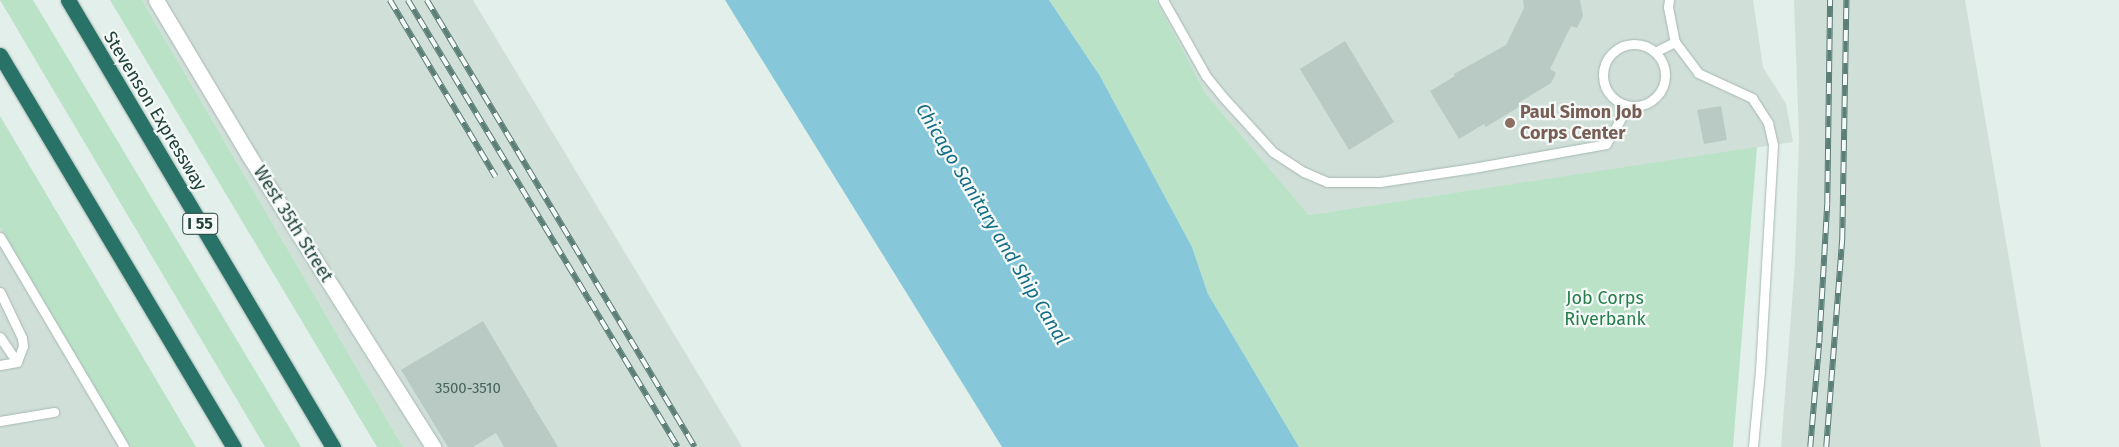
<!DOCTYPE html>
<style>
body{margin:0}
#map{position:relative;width:2119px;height:447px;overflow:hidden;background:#e3efea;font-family:"Fira Sans",sans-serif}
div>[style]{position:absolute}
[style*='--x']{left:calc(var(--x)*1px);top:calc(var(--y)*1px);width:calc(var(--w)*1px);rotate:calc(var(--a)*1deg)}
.built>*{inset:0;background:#d1dfd9}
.green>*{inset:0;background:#bae2c7}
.water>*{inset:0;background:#86c8d9}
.building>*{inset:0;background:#b8cac3}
.roads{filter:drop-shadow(0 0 1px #a5b8b2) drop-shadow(0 0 1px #a5b8b2)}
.service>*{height:9px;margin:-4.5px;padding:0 4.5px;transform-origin:4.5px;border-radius:4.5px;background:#fff}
.service>.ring{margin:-4.5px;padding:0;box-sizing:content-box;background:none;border:9px solid #fff;border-radius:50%}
.minor>*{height:15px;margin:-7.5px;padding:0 7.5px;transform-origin:7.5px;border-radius:7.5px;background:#fff}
.motorway>*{height:15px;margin:-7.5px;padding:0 7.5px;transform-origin:7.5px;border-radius:7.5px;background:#297267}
.rail>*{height:5.5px;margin-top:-2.75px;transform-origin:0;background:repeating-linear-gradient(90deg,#f5faf8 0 11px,#5b7e76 0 22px);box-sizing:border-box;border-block:1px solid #5b7e76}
.dots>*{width:14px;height:14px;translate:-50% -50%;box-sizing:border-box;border:2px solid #f5faf8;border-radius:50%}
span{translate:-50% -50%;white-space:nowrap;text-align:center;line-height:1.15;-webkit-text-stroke:4.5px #f5faf8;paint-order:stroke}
.number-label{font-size:15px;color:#47645d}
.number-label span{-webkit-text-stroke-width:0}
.shield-label span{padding:1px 4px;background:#f5faf8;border:1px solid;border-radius:4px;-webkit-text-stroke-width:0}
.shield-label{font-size:16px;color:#21423b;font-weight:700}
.street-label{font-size:18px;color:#21423b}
.education-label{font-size:18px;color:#785e54;font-weight:700}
.left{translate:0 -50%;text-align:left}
.park-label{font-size:18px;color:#267e4c}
.water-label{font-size:19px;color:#136d85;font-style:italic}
</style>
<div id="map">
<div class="built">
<i style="clip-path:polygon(142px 0,473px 0,742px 447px,403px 447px)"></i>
<i style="clip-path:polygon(1156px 0,1753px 0,1763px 67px,1786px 104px,1793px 142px,1309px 215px,1206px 94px)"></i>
<i style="clip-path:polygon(1794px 0,1965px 0,2041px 447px,1781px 447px,1795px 263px,1799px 137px)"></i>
<i style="clip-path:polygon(0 227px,82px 363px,130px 447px,0 447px)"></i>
</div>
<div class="green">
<i style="clip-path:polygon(0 0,33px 0,301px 447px,265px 447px)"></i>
<i style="clip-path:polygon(110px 0,142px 0,403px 447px,377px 447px)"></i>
<i style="clip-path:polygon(1049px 0,1156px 0,1206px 94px,1309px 215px,1757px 147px,1733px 447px,1299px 447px,1208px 294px,1192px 247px,1100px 76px)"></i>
<i style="clip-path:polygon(0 116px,186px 430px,196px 447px,130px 447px,0 227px)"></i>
</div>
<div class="water">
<i style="clip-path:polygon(725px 0,1049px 0,1100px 76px,1192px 247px,1208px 294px,1299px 447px,1002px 447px)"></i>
</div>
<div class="building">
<i style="clip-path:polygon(1523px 0,1580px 0,1583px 16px,1577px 28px,1571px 26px,1550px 69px,1556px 73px,1551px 83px,1520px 102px,1522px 105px,1486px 127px,1484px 124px,1459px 139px,1430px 91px,1455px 76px,1454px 74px,1506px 45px,1524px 8px)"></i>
<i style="clip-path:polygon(1345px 41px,1394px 122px,1349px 150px,1300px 69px)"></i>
<i style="clip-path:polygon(1721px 106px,1727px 140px,1704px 144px,1697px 110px)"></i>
<i style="clip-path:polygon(483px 321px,535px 409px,558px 447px,504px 447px,496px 433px,473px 447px,448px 447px,401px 370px)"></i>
</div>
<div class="roads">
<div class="service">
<i style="--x:1163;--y:0;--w:87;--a:60.5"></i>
<i style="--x:1206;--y:76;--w:27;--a:51"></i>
<i style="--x:1223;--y:97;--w:74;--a:47.7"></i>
<i style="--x:1273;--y:152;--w:37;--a:33"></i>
<i style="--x:1304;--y:172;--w:25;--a:23"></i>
<i style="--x:1327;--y:182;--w:53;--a:0"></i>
<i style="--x:1380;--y:182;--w:94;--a:-8.6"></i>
<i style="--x:1473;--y:168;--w:135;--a:-10.2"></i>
<i style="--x:1606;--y:144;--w:44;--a:-59.9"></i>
<i style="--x:1669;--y:0;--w:7;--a:98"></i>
<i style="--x:1668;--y:7;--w:36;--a:79"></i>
<i style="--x:1675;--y:42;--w:39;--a:53"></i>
<i style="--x:1698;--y:73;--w:60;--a:24.8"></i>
<i style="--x:1752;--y:98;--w:30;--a:57"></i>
<i style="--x:1768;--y:123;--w:23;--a:77"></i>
<i style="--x:1773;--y:145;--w:226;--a:93.3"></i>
<i style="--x:1760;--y:371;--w:76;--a:95.3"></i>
<i class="ring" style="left:1603px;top:44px;width:53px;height:53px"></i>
<i style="--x:1655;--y:52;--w:22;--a:-27"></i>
<i style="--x:0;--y:237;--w:244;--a:59.4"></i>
<i style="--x:0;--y:292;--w:51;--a:64.4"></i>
<i style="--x:22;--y:338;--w:8;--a:83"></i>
<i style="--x:23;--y:346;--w:17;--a:111"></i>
<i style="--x:0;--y:337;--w:30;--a:56"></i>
<i style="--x:0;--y:365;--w:17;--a:-10"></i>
<i style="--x:0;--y:421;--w:55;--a:-9.5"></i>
</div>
<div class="minor">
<i style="--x:156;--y:0;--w:179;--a:59.1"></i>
<i style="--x:248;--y:154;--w:347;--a:57.7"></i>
</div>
<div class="motorway">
<i style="--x:68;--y:0;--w:520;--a:59.34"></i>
<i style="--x:0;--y:55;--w:457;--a:59.2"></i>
</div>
</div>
<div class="rail">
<i style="--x:390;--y:0;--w:206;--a:59.1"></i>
<i style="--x:408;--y:0;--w:522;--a:58.87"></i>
<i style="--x:427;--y:0;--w:521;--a:59.06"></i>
<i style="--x:1810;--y:447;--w:104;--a:-85.1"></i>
<i style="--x:1819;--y:343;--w:139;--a:-86.7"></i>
<i style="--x:1827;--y:204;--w:204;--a:-89.2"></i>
<i style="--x:1826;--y:447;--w:209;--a:-85.6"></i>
<i style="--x:1842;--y:239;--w:239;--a:-89"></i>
</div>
<div class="dots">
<i style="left:1510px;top:123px;background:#8d6e63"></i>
</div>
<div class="number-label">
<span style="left:468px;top:389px">3500-3510</span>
</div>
<div class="shield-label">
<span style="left:200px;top:224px">I 55</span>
</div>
<div class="street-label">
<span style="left:155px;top:111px;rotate:59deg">Stevenson Expressway</span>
<span style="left:293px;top:224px;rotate:58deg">West 35th Street</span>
</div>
<div class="education-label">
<span class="left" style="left:1520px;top:123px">Paul Simon Job<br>Corps Center</span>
</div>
<div class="park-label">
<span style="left:1605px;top:309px">Job Corps<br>Riverbank</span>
</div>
<div class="water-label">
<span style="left:992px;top:224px;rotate:59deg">Chicago Sanitary and Ship Canal</span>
</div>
</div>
